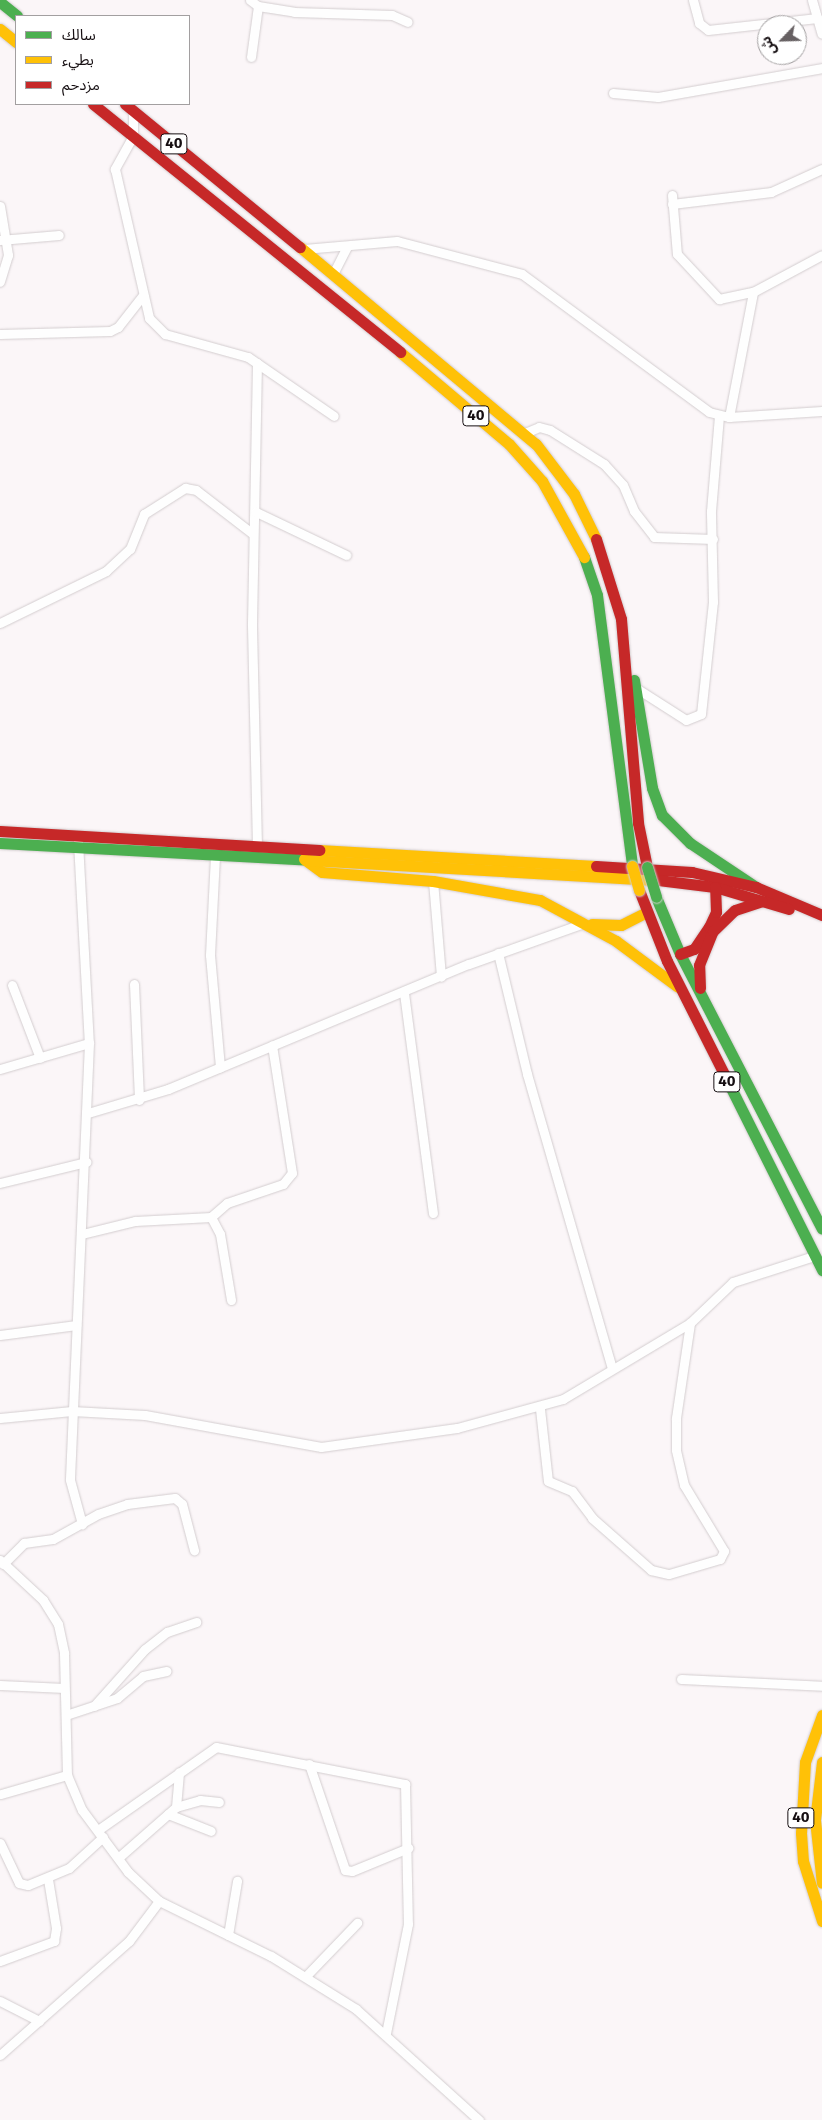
<!DOCTYPE html>
<meta charset="utf-8">
<style>
body{margin:0}
#map{position:relative;width:822px;height:2120px;overflow:hidden;background:#fbf6f8;font-family:"Fira Sans","Noto Sans Arabic",sans-serif}
div>[style]{position:absolute}
[style*='--x']{left:calc(var(--x)*1px);top:calc(var(--y)*1px);width:calc(var(--w)*1px);rotate:calc(var(--a)*1deg)}
.roads{filter:drop-shadow(0 0 1px #d3cdcf) drop-shadow(0 0 1px #d3cdcf)}
.street>*{height:9px;margin:-4.5px;padding:0 4.5px;transform-origin:4.5px;border-radius:4.5px;background:#fefefe}
.fast>*{height:11px;margin:-5.5px;padding:0 5.5px;transform-origin:5.5px;border-radius:5.5px;background:#4caf50}
.slow>*{height:11px;margin:-5.5px;padding:0 5.5px;transform-origin:5.5px;border-radius:5.5px;background:#ffc107}
.jam>*{height:11px;margin:-5.5px;padding:0 5.5px;transform-origin:5.5px;border-radius:5.5px;background:#c62828}
.bridges{filter:drop-shadow(0 0 1px #d3d1d2) drop-shadow(0 0 1px #d3d1d2)}
.fast-bridge>*{height:11px;margin:-5.5px;padding:0 5.5px;transform-origin:5.5px;border-radius:5.5px;background:#4caf50}
.slow-bridge>*{height:11px;margin:-5.5px;padding:0 5.5px;transform-origin:5.5px;border-radius:5.5px;background:#ffc107}
span{translate:-50% -50%;white-space:nowrap;text-align:center;line-height:1.15;-webkit-text-stroke:5px #fff;paint-order:stroke}
.shield-label span{padding:1px 4px;background:#fff;border:1px solid;border-radius:4px;-webkit-text-stroke-width:0}
.shield-label{font-size:15px;color:#160f12;font-weight:700}
.legend{position:absolute;left:15px;top:15px;width:175px;height:90px;box-sizing:border-box;background:#fff;border:1px solid #a29fa0;margin:0;padding:6px 9px;list-style:none;font-size:15px;color:#160f12}
.legend li{display:flex;align-items:center;gap:10px;height:25px}
.legend b{width:25px;border:1px solid #a29fa0}
.north{position:absolute;left:757px;top:15px;width:50px;height:50px;box-sizing:border-box;background:#fff;border:1px solid #a29fa0;border-radius:50%;rotate:246deg;font-size:14px;font-weight:700;line-height:20px;text-align:center;color:#160f12}
.north::after{content:'';display:block;margin:auto;width:18px;height:22px;background:#666062;clip-path:polygon(50% 0,100% 100%,50% 72%,0 100%)}
</style>
<div id="map">
<div class="roads">
<div class="street">
<i style="--x:250;--y:0;--w:10;--a:37"></i>
<i style="--x:258;--y:6;--w:36;--a:9"></i>
<i style="--x:294;--y:12;--w:98;--a:1.8"></i>
<i style="--x:392;--y:15;--w:17;--a:24"></i>
<i style="--x:693;--y:0;--w:24;--a:75"></i>
<i style="--x:699;--y:23;--w:11;--a:38"></i>
<i style="--x:708;--y:30;--w:110;--a:-6.3"></i>
<i style="--x:812;--y:0;--w:35;--a:74"></i>
<i style="--x:251;--y:57;--w:51;--a:-82.2"></i>
<i style="--x:613;--y:93;--w:45;--a:5.1"></i>
<i style="--x:658;--y:97;--w:167;--a:-10"></i>
<i style="--x:133;--y:111;--w:25;--a:90"></i>
<i style="--x:133;--y:136;--w:38;--a:119"></i>
<i style="--x:115;--y:169;--w:153;--a:77.1"></i>
<i style="--x:149;--y:318;--w:23;--a:45"></i>
<i style="--x:165;--y:334;--w:86;--a:15.5"></i>
<i style="--x:248;--y:357;--w:104;--a:34.5"></i>
<i style="--x:672;--y:195;--w:59;--a:85.2"></i>
<i style="--x:677;--y:254;--w:62;--a:47"></i>
<i style="--x:719;--y:299;--w:35;--a:-12"></i>
<i style="--x:753;--y:292;--w:78;--a:-28.2"></i>
<i style="--x:672;--y:204;--w:100;--a:-6.9"></i>
<i style="--x:771;--y:192;--w:56;--a:-24.3"></i>
<i style="--x:0;--y:206;--w:50;--a:80.7"></i>
<i style="--x:8;--y:255;--w:28;--a:107"></i>
<i style="--x:0;--y:240;--w:59;--a:-4.8"></i>
<i style="--x:304;--y:249;--w:93;--a:-4.9"></i>
<i style="--x:397;--y:241;--w:129;--a:14.8"></i>
<i style="--x:522;--y:274;--w:232;--a:36.4"></i>
<i style="--x:709;--y:412;--w:21;--a:14"></i>
<i style="--x:729;--y:417;--w:93;--a:-3.7"></i>
<i style="--x:333;--y:274;--w:31;--a:-63"></i>
<i style="--x:0;--y:334;--w:110;--a:-1.6"></i>
<i style="--x:110;--y:331;--w:9;--a:-27"></i>
<i style="--x:118;--y:327;--w:41;--a:-52"></i>
<i style="--x:257;--y:363;--w:263;--a:91.1"></i>
<i style="--x:252;--y:626;--w:218;--a:88.7"></i>
<i style="--x:729;--y:417;--w:127;--a:-79.1"></i>
<i style="--x:525;--y:433;--w:15;--a:-23"></i>
<i style="--x:539;--y:427;--w:11;--a:15"></i>
<i style="--x:550;--y:430;--w:64;--a:32.2"></i>
<i style="--x:604;--y:464;--w:28;--a:48"></i>
<i style="--x:623;--y:485;--w:28;--a:67"></i>
<i style="--x:634;--y:511;--w:33;--a:52"></i>
<i style="--x:654;--y:537;--w:59;--a:1.9"></i>
<i style="--x:256;--y:512;--w:100;--a:25.5"></i>
<i style="--x:0;--y:623;--w:118;--a:-26.1"></i>
<i style="--x:106;--y:571;--w:33;--a:-43"></i>
<i style="--x:130;--y:549;--w:38;--a:-68"></i>
<i style="--x:144;--y:514;--w:49;--a:-32.4"></i>
<i style="--x:185;--y:488;--w:11;--a:10"></i>
<i style="--x:196;--y:490;--w:72;--a:37.7"></i>
<i style="--x:636;--y:688;--w:59;--a:32.6"></i>
<i style="--x:686;--y:720;--w:16;--a:-22"></i>
<i style="--x:701;--y:714;--w:113;--a:-83.9"></i>
<i style="--x:713;--y:602;--w:91;--a:-91.3"></i>
<i style="--x:711;--y:511;--w:95;--a:-85.2"></i>
<i style="--x:78;--y:842;--w:201;--a:86.9"></i>
<i style="--x:89;--y:1043;--w:437;--a:92.5"></i>
<i style="--x:70;--y:1480;--w:46;--a:74.7"></i>
<i style="--x:215;--y:856;--w:99;--a:92.9"></i>
<i style="--x:210;--y:955;--w:113;--a:84.9"></i>
<i style="--x:433;--y:881;--w:96;--a:85.2"></i>
<i style="--x:498;--y:953;--w:124;--a:76.5"></i>
<i style="--x:527;--y:1074;--w:306;--a:73.9"></i>
<i style="--x:134;--y:984;--w:116;--a:87.5"></i>
<i style="--x:12;--y:985;--w:78;--a:69"></i>
<i style="--x:404;--y:993;--w:222;--a:82.5"></i>
<i style="--x:0;--y:1069;--w:93;--a:-16.3"></i>
<i style="--x:88;--y:1113;--w:84;--a:-16.7"></i>
<i style="--x:168;--y:1089;--w:326;--a:-22.6"></i>
<i style="--x:469;--y:964;--w:122;--a:-19.6"></i>
<i style="--x:0;--y:1183;--w:89;--a:-13.7"></i>
<i style="--x:211;--y:1217;--w:21;--a:-41"></i>
<i style="--x:227;--y:1203;--w:59;--a:-18.7"></i>
<i style="--x:283;--y:1184;--w:14;--a:-51"></i>
<i style="--x:292;--y:1173;--w:129;--a:-98.9"></i>
<i style="--x:82;--y:1234;--w:55;--a:-13.8"></i>
<i style="--x:135;--y:1221;--w:76;--a:-3"></i>
<i style="--x:211;--y:1217;--w:19;--a:62"></i>
<i style="--x:220;--y:1234;--w:67;--a:80.5"></i>
<i style="--x:0;--y:1335;--w:77;--a:-7.5"></i>
<i style="--x:540;--y:1409;--w:72;--a:83.7"></i>
<i style="--x:548;--y:1481;--w:26;--a:23"></i>
<i style="--x:572;--y:1491;--w:34;--a:53"></i>
<i style="--x:592;--y:1518;--w:79;--a:41.4"></i>
<i style="--x:651;--y:1570;--w:18;--a:13"></i>
<i style="--x:669;--y:1574;--w:53;--a:-16.4"></i>
<i style="--x:720;--y:1559;--w:9;--a:-63"></i>
<i style="--x:724;--y:1551;--w:77;--a:-121.2"></i>
<i style="--x:684;--y:1485;--w:36;--a:-103"></i>
<i style="--x:676;--y:1450;--w:32;--a:-90"></i>
<i style="--x:676;--y:1418;--w:96;--a:-81.6"></i>
<i style="--x:0;--y:1418;--w:72;--a:-5.6"></i>
<i style="--x:72;--y:1411;--w:73;--a:3.1"></i>
<i style="--x:145;--y:1415;--w:179;--a:10.3"></i>
<i style="--x:321;--y:1447;--w:137;--a:-8"></i>
<i style="--x:457;--y:1428;--w:110;--a:-15.3"></i>
<i style="--x:563;--y:1399;--w:148;--a:-30.9"></i>
<i style="--x:690;--y:1323;--w:59;--a:-43.6"></i>
<i style="--x:733;--y:1282;--w:85;--a:-17.8"></i>
<i style="--x:0;--y:1560;--w:59;--a:42.9"></i>
<i style="--x:43;--y:1600;--w:28;--a:58"></i>
<i style="--x:58;--y:1624;--w:30;--a:78"></i>
<i style="--x:64;--y:1653;--w:122;--a:88.6"></i>
<i style="--x:67;--y:1775;--w:38;--a:67"></i>
<i style="--x:82;--y:1810;--w:77;--a:53.4"></i>
<i style="--x:128;--y:1872;--w:42;--a:43.1"></i>
<i style="--x:159;--y:1901;--w:125;--a:26.2"></i>
<i style="--x:271;--y:1956;--w:100;--a:31.9"></i>
<i style="--x:356;--y:2009;--w:166;--a:42.1"></i>
<i style="--x:3;--y:1564;--w:30;--a:-45"></i>
<i style="--x:24;--y:1543;--w:29;--a:-8"></i>
<i style="--x:53;--y:1539;--w:51;--a:-29.1"></i>
<i style="--x:98;--y:1514;--w:31;--a:-19"></i>
<i style="--x:127;--y:1504;--w:48;--a:-7.1"></i>
<i style="--x:175;--y:1498;--w:9;--a:41"></i>
<i style="--x:182;--y:1504;--w:48;--a:75.4"></i>
<i style="--x:681;--y:1679;--w:141;--a:2.8"></i>
<i style="--x:0;--y:1685;--w:64;--a:2.7"></i>
<i style="--x:94;--y:1706;--w:76;--a:-48.2"></i>
<i style="--x:145;--y:1649;--w:28;--a:-38"></i>
<i style="--x:167;--y:1632;--w:31;--a:-19"></i>
<i style="--x:66;--y:1715;--w:54;--a:-18.4"></i>
<i style="--x:117;--y:1698;--w:34;--a:-40"></i>
<i style="--x:143;--y:1676;--w:24;--a:-12"></i>
<i style="--x:309;--y:1764;--w:112;--a:71.2"></i>
<i style="--x:345;--y:1870;--w:7;--a:8"></i>
<i style="--x:352;--y:1871;--w:61;--a:-22.3"></i>
<i style="--x:1;--y:1794;--w:69;--a:-16.1"></i>
<i style="--x:176;--y:1807;--w:25;--a:-16"></i>
<i style="--x:200;--y:1800;--w:19;--a:6"></i>
<i style="--x:168;--y:1814;--w:46;--a:21.6"></i>
<i style="--x:98;--y:1830;--w:144;--a:-35.1"></i>
<i style="--x:216;--y:1747;--w:193;--a:11.1"></i>
<i style="--x:405;--y:1784;--w:140;--a:88.8"></i>
<i style="--x:408;--y:1924;--w:111;--a:101.4"></i>
<i style="--x:0;--y:1843;--w:44;--a:64.6"></i>
<i style="--x:19;--y:1883;--w:9;--a:13"></i>
<i style="--x:28;--y:1885;--w:44;--a:-22.5"></i>
<i style="--x:69;--y:1868;--w:46;--a:-42.4"></i>
<i style="--x:118;--y:1858;--w:77;--a:-41.3"></i>
<i style="--x:176;--y:1807;--w:35;--a:-85"></i>
<i style="--x:228;--y:1935;--w:55;--a:-80.5"></i>
<i style="--x:0;--y:1961;--w:58;--a:-20.3"></i>
<i style="--x:54;--y:1941;--w:13;--a:-81"></i>
<i style="--x:56;--y:1928;--w:50;--a:-99.3"></i>
<i style="--x:306;--y:1976;--w:74;--a:-46.1"></i>
<i style="--x:0;--y:2001;--w:44;--a:27.1"></i>
<i style="--x:0;--y:2055;--w:172;--a:-41.5"></i>
<i style="--x:129;--y:1941;--w:50;--a:-53.1"></i>
</div>
<div class="fast">
<i style="--x:0;--y:2;--w:22;--a:39"></i>
<i style="--x:584;--y:557;--w:40;--a:71.1"></i>
<i style="--x:597;--y:595;--w:273;--a:82.6"></i>
<i style="--x:634;--y:680;--w:109;--a:80.5"></i>
<i style="--x:652;--y:788;--w:29;--a:70"></i>
<i style="--x:662;--y:815;--w:40;--a:45"></i>
<i style="--x:690;--y:843;--w:79;--a:33.7"></i>
<i style="--x:0;--y:843;--w:309;--a:3.1"></i>
<i style="--x:656;--y:897;--w:62;--a:67.2"></i>
<i style="--x:680;--y:954;--w:309;--a:62.7"></i>
<i style="--x:726;--y:1078;--w:215;--a:63.4"></i>
</div>
<div class="slow">
<i style="--x:0;--y:29;--w:21;--a:39"></i>
<i style="--x:300;--y:247;--w:307;--a:39.9"></i>
<i style="--x:536;--y:444;--w:63;--a:52.8"></i>
<i style="--x:574;--y:494;--w:50;--a:63.9"></i>
<i style="--x:400;--y:352;--w:143;--a:40.2"></i>
<i style="--x:509;--y:444;--w:50;--a:48.3"></i>
<i style="--x:542;--y:481;--w:87;--a:61.1"></i>
<i style="--x:319;--y:850;--w:277;--a:3.3"></i>
<i style="--x:304;--y:859;--w:22;--a:36"></i>
<i style="--x:322;--y:872;--w:111;--a:4.6"></i>
<i style="--x:433;--y:881;--w:109;--a:10.1"></i>
<i style="--x:540;--y:900;--w:86;--a:28.3"></i>
<i style="--x:616;--y:941;--w:77;--a:36.6"></i>
<i style="--x:309;--y:860;--w:350;--a:3.3"></i>
<i style="--x:592;--y:924;--w:29;--a:2"></i>
<i style="--x:621;--y:925;--w:28;--a:-27"></i>
<i style="--x:822;--y:1715;--w:50;--a:109.9"></i>
<i style="--x:805;--y:1762;--w:71;--a:93.2"></i>
<i style="--x:801;--y:1833;--w:28;--a:86"></i>
<i style="--x:803;--y:1861;--w:63;--a:72.4"></i>
<i style="--x:822;--y:1762;--w:58;--a:96.9"></i>
<i style="--x:815;--y:1820;--w:63;--a:83.7"></i>
</div>
<div class="jam">
<i style="--x:93;--y:104;--w:395;--a:38.9"></i>
<i style="--x:125;--y:104;--w:226;--a:39.3"></i>
<i style="--x:596;--y:539;--w:84;--a:72.6"></i>
<i style="--x:621;--y:619;--w:205;--a:85.2"></i>
<i style="--x:638;--y:823;--w:45;--a:78.4"></i>
<i style="--x:0;--y:831;--w:320;--a:3.4"></i>
<i style="--x:596;--y:866;--w:96;--a:3.6"></i>
<i style="--x:692;--y:872;--w:66;--a:13.2"></i>
<i style="--x:756;--y:887;--w:72;--a:23"></i>
<i style="--x:658;--y:880;--w:57;--a:7"></i>
<i style="--x:715;--y:887;--w:77;--a:16.6"></i>
<i style="--x:639;--y:890;--w:76;--a:68.5"></i>
<i style="--x:667;--y:961;--w:131;--a:63.2"></i>
<i style="--x:680;--y:954;--w:15;--a:-20"></i>
<i style="--x:694;--y:949;--w:27;--a:-56"></i>
<i style="--x:709;--y:927;--w:17;--a:-65"></i>
<i style="--x:716;--y:912;--w:25;--a:-92"></i>
<i style="--x:700;--y:988;--w:23;--a:-92"></i>
<i style="--x:699;--y:965;--w:37;--a:-68"></i>
<i style="--x:713;--y:931;--w:30;--a:-44"></i>
<i style="--x:735;--y:910;--w:28;--a:-18"></i>
</div>
</div>
<div class="bridges">
<div class="fast-bridge">
<i style="--x:647;--y:867;--w:31;--a:73"></i>
</div>
<div class="slow-bridge">
<i style="--x:632;--y:866;--w:25;--a:74"></i>
</div>
</div>
<div class="shield-label">
<span style="left:174px;top:144px">40</span>
<span style="left:476px;top:416px">40</span>
<span style="left:727px;top:1082px">40</span>
<span style="left:801px;top:1818px">40</span>
</div>
<ul class="legend">
<li><b style="height:6px;background:#4caf50"></b>سالك</li>
<li><b style="height:6px;background:#ffc107"></b>بطيء</li>
<li><b style="height:6px;background:#c62828"></b>مزدحم</li>
</ul>
<div class="north">ش</div>
</div>
